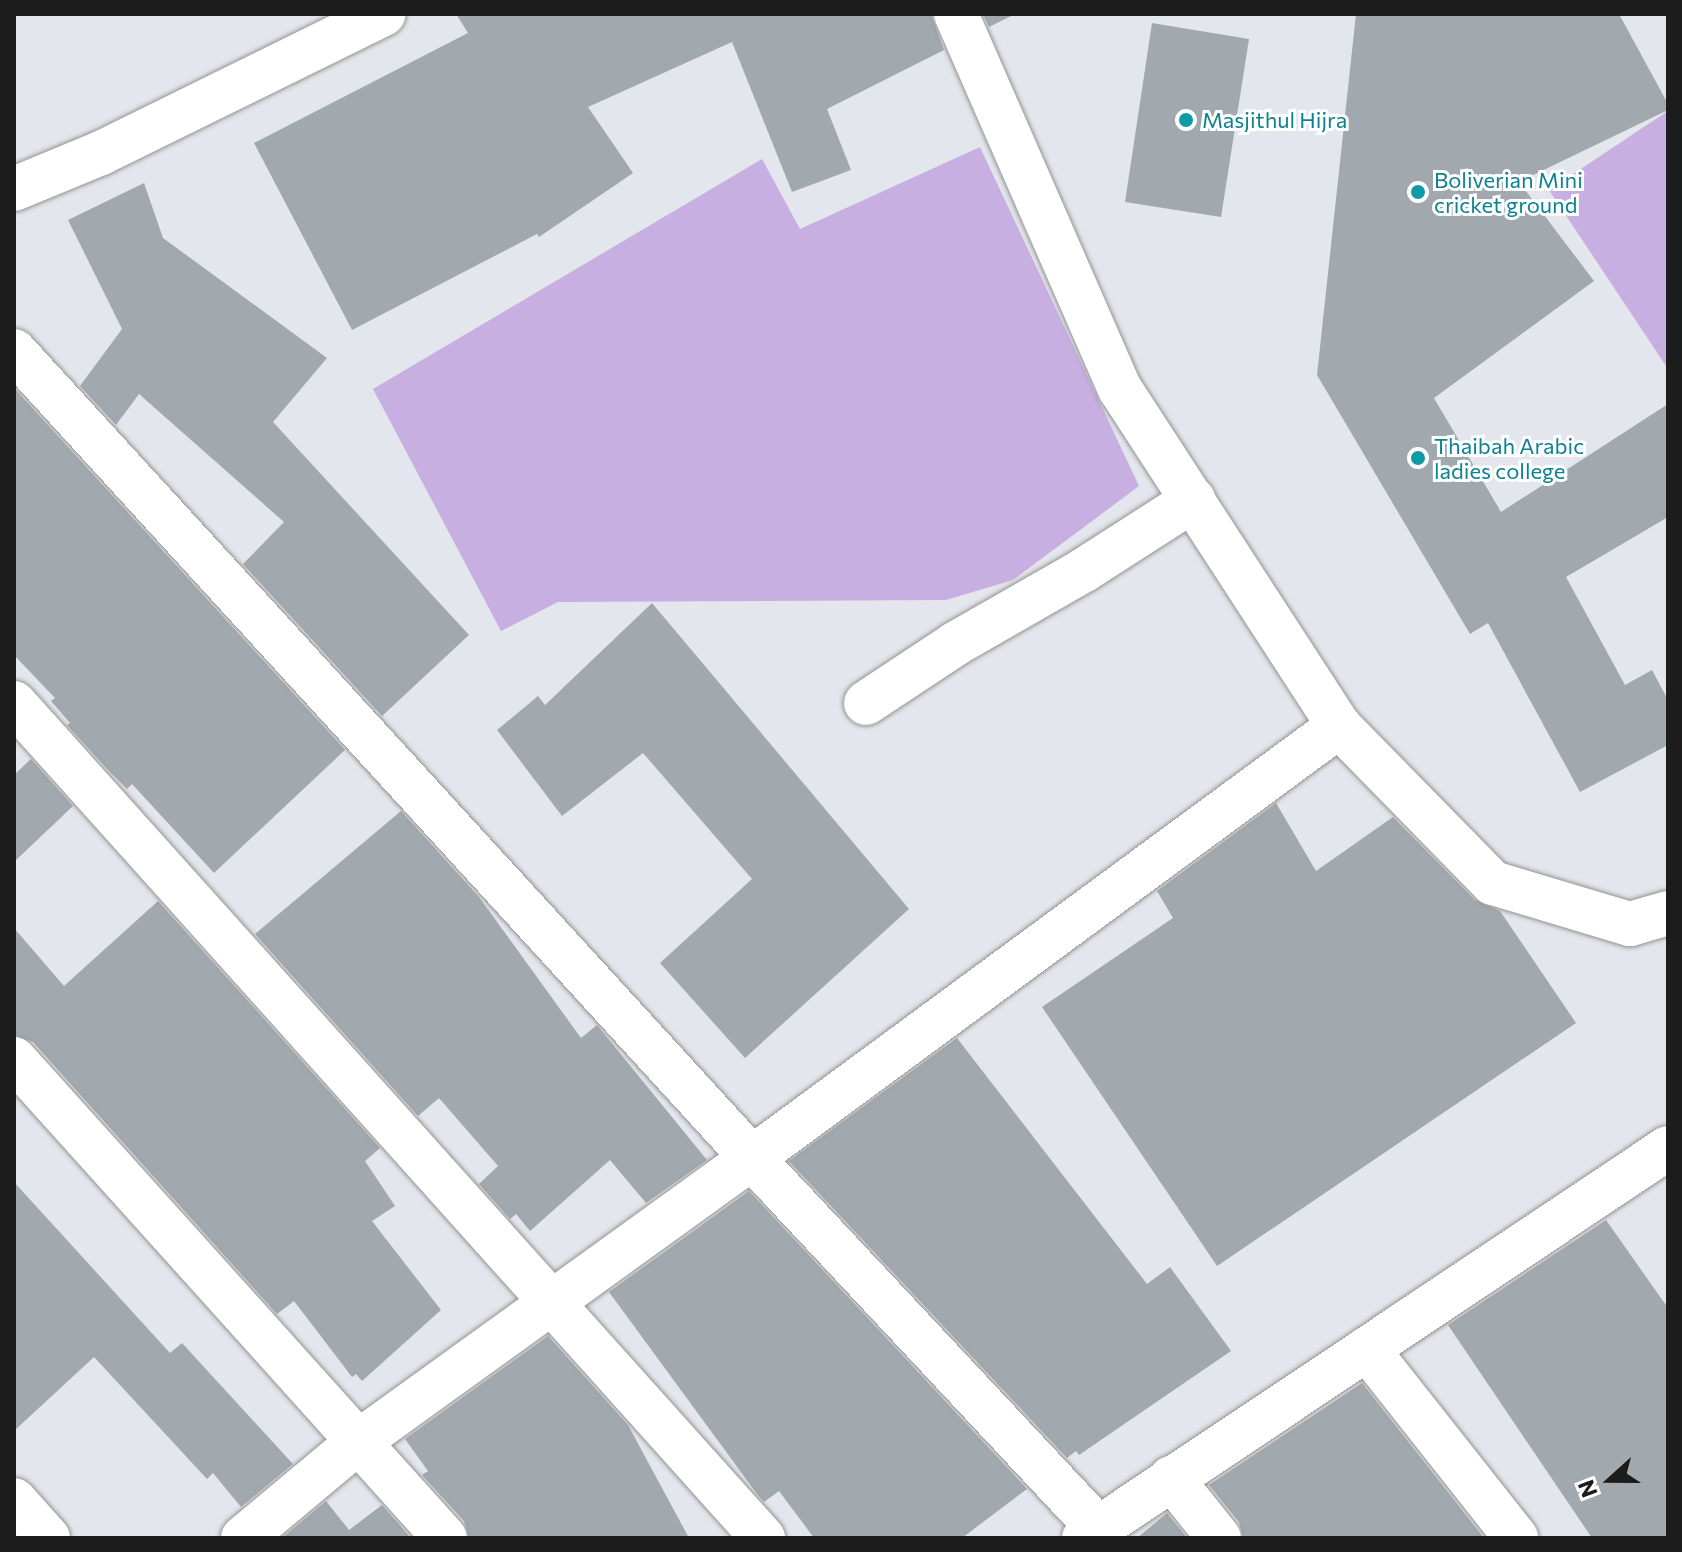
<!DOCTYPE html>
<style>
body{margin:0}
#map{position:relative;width:1682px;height:1552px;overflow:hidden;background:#e3e6ec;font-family:Commissioner,sans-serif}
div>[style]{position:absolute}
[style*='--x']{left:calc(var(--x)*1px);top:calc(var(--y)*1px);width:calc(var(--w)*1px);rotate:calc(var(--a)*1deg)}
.grass>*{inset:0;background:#c7afe1}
.building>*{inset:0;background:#a2a9ae}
.roads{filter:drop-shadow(0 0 2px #939393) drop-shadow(0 0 2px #939393)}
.minor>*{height:44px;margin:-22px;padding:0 22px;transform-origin:22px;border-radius:22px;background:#fff}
.dots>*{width:22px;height:22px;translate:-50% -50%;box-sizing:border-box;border:4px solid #fff;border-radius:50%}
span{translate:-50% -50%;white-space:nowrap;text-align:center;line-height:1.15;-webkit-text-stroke:6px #fff;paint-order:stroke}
.culture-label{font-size:22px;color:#0d838f}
.left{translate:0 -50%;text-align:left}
.frame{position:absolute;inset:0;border:16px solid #1c1c1c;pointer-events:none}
.north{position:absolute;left:1570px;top:1440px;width:80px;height:80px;-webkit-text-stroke:6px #fff;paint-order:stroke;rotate:249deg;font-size:22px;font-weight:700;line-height:32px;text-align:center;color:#1c1c1c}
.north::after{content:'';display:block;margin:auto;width:28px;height:36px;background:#1c1c1c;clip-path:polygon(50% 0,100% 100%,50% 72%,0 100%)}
</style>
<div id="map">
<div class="grass">
<i style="clip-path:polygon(1668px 111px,1668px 369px,1549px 190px)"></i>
<i style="clip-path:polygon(980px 147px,1139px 486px,1013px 580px,946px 600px,558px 602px,501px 631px,373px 389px,762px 159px,800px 229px)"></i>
</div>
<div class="building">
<i style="clip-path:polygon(456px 14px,931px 14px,944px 50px,827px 109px,851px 170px,792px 192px,732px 42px,588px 107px,633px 173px,539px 237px,537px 234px,352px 330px,254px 143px,468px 33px)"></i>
<i style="clip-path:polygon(983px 14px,1015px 14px,989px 27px)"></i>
<i style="clip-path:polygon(1356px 14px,1619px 14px,1668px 104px,1668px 110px,1519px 182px,1594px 281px,1434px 398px,1501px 512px,1668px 404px,1668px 517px,1566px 577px,1625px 685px,1652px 670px,1668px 700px,1668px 745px,1580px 792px,1488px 623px,1470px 634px,1317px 375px)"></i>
<i style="clip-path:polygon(1152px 23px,1249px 39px,1221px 217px,1125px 202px)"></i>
<i style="clip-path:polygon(144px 183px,163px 238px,327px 358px,273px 422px,469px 635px,382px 716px,243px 564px,284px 522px,139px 394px,116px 425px,80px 386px,122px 329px,68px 220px)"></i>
<i style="clip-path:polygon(14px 388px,345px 750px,214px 873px,132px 784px,127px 789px,109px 771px,67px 725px,70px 723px,51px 701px,55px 698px,14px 655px)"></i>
<i style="clip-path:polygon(652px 603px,909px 909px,745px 1058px,660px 963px,752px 879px,643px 753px,562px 816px,497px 730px,538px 696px,545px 705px)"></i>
<i style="clip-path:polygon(31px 759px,73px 806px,14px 862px,14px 775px)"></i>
<i style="clip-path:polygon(1276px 803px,1316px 871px,1393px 817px,1475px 900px,1500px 911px,1576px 1023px,1217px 1266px,1042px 1007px,1173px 918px,1157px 891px)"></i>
<i style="clip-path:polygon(401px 811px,479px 897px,581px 1038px,597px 1025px,707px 1160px,646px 1203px,610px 1160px,530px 1231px,516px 1214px,510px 1219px,479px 1184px,498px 1166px,439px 1098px,418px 1116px,255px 934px)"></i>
<i style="clip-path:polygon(158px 901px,380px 1148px,365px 1161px,395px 1206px,372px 1221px,441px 1310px,362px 1381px,356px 1374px,352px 1377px,294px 1301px,277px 1314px,33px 1042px,14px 1035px,14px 928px,64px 986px)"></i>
<i style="clip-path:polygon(957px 1038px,1147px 1284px,1170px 1267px,1231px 1351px,1079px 1455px,1076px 1451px,1067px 1458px,789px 1161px)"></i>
<i style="clip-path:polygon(14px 1182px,170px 1353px,182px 1343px,293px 1464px,241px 1507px,213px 1473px,207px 1479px,94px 1357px,14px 1431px)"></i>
<i style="clip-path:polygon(749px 1191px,1027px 1489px,962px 1538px,814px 1538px,779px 1491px,764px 1502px,757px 1494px,609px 1292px)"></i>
<i style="clip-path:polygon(1606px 1220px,1668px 1308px,1668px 1538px,1592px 1538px,1448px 1325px)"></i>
<i style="clip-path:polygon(548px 1336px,628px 1425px,689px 1538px,469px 1538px,464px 1521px,422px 1475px,428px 1471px,405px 1439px)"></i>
<i style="clip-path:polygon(1362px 1383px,1484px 1538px,1243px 1538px,1239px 1522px,1209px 1485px)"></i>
<i style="clip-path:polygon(326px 1501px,349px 1530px,382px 1505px,411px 1538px,282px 1538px)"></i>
<i style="clip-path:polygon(1167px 1513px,1187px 1538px,1137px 1538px)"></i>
</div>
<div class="roads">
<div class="minor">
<i style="--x:956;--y:14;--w:409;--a:66.4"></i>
<i style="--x:1120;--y:389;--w:402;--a:57"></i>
<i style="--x:1339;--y:726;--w:220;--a:45.6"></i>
<i style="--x:1493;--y:883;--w:143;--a:16.7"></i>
<i style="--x:1630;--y:924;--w:40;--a:-16"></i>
<i style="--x:14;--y:189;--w:94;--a:-22.5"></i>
<i style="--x:101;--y:153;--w:315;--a:-26.2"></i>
<i style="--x:14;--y:351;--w:1094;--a:47.56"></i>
<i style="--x:752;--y:1158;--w:507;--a:46.92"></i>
<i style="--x:14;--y:703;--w:1122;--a:48.11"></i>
<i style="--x:866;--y:703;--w:107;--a:-33.5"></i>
<i style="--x:955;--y:644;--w:149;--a:-29.8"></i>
<i style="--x:1084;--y:570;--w:130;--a:-32.7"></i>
<i style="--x:14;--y:1059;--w:644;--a:48.02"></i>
<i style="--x:1367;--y:1349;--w:241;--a:51.7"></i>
<i style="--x:1171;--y:1478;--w:77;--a:51.3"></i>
<i style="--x:14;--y:1500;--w:51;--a:48.2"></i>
<i style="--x:243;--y:1538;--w:150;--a:-39.9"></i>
<i style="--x:358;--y:1442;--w:486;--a:-35.8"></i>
<i style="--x:752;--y:1158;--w:729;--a:-36.35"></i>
<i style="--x:1084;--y:1538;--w:702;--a:-33.74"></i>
</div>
</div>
<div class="dots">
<i style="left:1186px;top:120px;background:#0f9aa8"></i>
<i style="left:1418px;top:192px;background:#0f9aa8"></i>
<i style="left:1418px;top:458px;background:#0f9aa8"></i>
</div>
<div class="culture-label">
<span class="left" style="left:1202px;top:120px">Masjithul Hijra</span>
<span class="left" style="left:1434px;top:192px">Boliverian Mini<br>cricket ground</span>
<span class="left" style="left:1434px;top:458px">Thaibah Arabic<br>ladies college</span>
</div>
<div class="frame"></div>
<div class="north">N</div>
</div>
